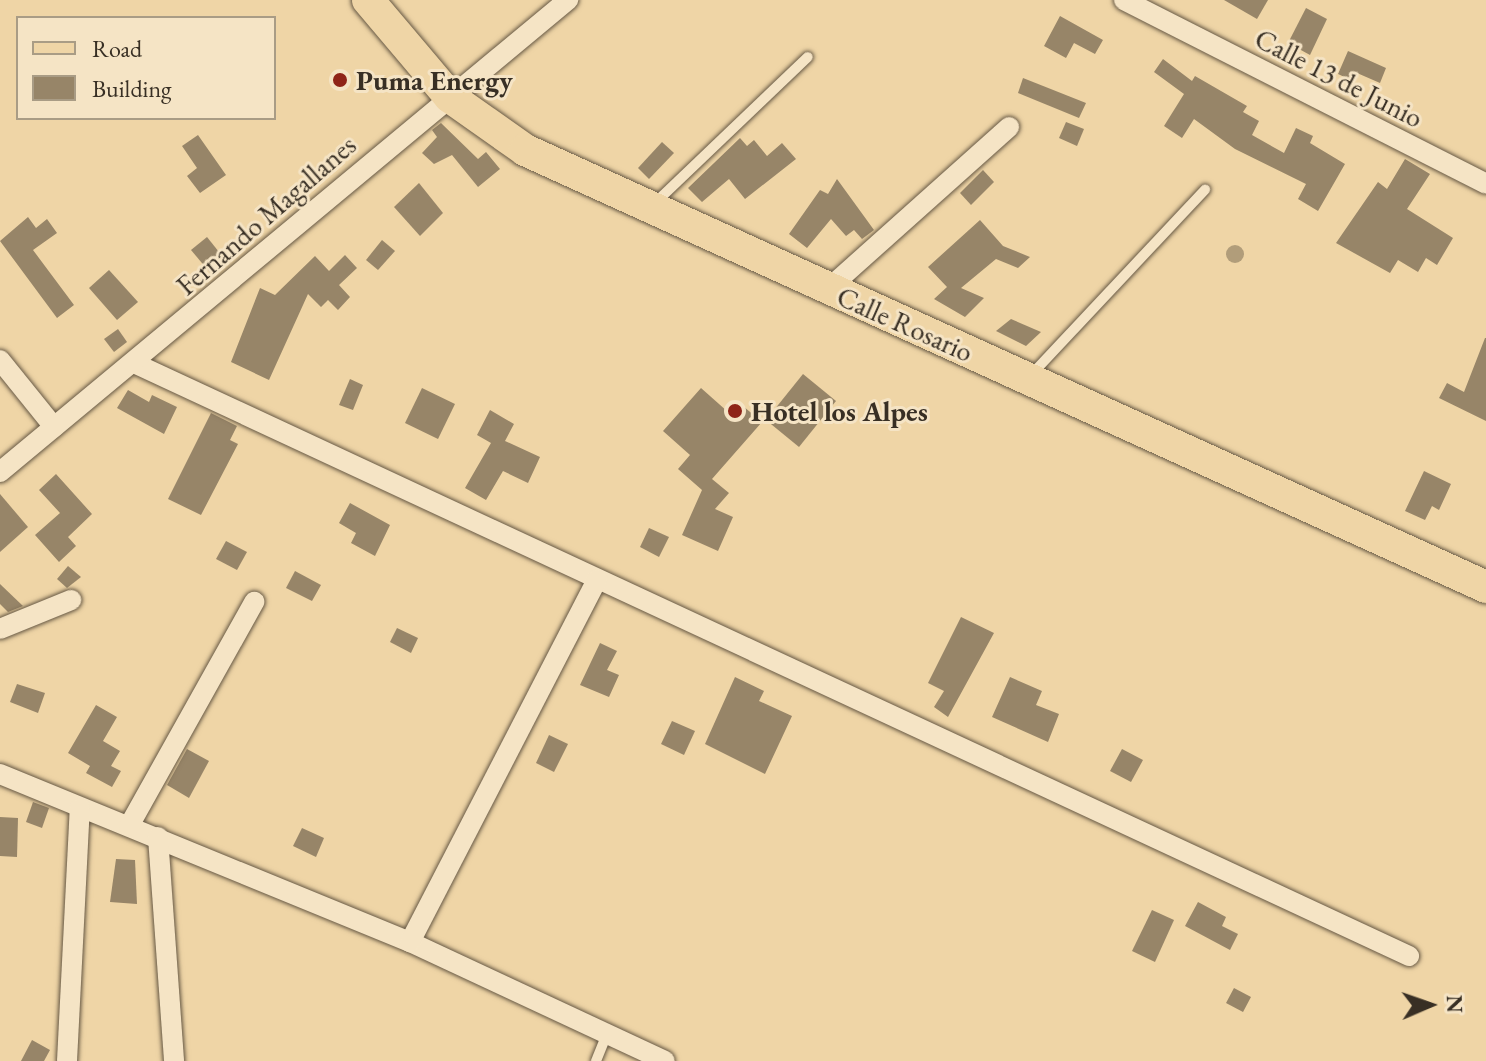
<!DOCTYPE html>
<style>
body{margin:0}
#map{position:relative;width:1486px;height:1061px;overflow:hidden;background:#efd5a6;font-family:"EB Garamond",serif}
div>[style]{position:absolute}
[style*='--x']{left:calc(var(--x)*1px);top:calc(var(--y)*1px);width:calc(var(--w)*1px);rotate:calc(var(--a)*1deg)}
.water>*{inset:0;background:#b19d7a}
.round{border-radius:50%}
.building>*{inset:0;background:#978568}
.roads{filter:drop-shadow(0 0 2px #665844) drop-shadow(0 0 2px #665844)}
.lane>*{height:10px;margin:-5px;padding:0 5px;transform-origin:5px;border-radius:5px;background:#f5e4c5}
.street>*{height:20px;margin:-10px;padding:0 10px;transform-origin:10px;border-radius:10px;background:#f5e4c5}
.primary>*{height:32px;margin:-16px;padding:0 16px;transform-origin:16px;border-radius:16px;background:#efd5a6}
.dots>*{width:22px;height:22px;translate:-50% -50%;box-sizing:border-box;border:4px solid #f5e4c5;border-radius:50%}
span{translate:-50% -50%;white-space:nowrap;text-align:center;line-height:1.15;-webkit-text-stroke:6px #f5e4c5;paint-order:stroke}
.street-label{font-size:28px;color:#382f24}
.poi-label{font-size:28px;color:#382f24;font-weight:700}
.left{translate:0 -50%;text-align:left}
.legend{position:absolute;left:16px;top:16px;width:260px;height:104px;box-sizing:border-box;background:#f5e4c5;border:2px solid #a99c85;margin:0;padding:10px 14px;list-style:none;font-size:24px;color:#382f24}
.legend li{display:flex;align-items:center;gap:16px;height:40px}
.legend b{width:40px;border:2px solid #a99c85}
.north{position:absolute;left:1390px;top:965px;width:80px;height:80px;-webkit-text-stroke:6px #f5e4c5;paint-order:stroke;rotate:88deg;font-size:22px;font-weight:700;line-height:32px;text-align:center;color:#382f24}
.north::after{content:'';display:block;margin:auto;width:28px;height:36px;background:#382f24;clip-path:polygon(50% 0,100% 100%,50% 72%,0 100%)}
</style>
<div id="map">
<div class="water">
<i class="round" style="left:1226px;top:245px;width:18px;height:18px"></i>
</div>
<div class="building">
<i style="clip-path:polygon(1224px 0,1268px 0,1257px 19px)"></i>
<i style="clip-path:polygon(1306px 8px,1327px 19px,1310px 55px,1288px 43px)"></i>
<i style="clip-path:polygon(1060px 16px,1103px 40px,1095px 54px,1074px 43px,1066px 58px,1044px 46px)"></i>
<i style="clip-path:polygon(1348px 51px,1386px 68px,1380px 83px,1357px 73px,1353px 81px,1338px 74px)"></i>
<i style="clip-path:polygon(1163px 59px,1192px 81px,1195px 76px,1247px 106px,1243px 112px,1259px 121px,1252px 135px,1284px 153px,1296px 128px,1313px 136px,1310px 143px,1345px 164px,1318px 211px,1298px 199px,1306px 184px,1235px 149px,1194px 119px,1182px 138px,1164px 126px,1184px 94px,1154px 72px)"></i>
<i style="clip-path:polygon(1023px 78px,1086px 103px,1079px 118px,1018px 93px)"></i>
<i style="clip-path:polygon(1066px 122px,1084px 129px,1077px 146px,1059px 138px)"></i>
<i style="clip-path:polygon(441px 123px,478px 159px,486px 152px,500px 169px,478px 187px,452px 155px,434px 164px,422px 153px,437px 137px,432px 130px)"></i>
<i style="clip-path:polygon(198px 135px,226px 175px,200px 193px,187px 176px,197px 168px,182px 146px)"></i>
<i style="clip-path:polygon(740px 138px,747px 146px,754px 140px,767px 156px,782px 143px,796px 159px,745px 199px,729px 179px,702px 202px,688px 188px)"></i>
<i style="clip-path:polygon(662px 142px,674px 153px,649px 179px,638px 168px)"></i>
<i style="clip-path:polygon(1405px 159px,1430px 174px,1407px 209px,1453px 238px,1437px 265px,1426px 258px,1418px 272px,1398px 260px,1390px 273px,1336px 243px,1378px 182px,1387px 189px)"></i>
<i style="clip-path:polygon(983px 170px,994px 182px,971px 205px,960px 193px)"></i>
<i style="clip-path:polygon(837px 179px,874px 230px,862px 239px,854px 230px,846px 236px,831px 219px,807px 248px,789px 234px,820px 190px,828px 194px)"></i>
<i style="clip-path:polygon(419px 183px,443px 213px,420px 236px,394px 207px)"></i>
<i style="clip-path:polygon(28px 217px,36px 228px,47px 219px,57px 233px,33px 250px,74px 305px,57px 318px,0 241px)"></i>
<i style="clip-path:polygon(980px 220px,1003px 246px,1030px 257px,1018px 268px,996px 259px,961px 288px,984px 298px,965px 317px,934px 299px,947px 287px,928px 267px)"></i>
<i style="clip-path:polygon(207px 237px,227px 262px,212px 275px,191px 250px)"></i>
<i style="clip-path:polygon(382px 240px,395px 251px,378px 270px,366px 260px)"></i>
<i style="clip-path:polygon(345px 255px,357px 268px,339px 285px,350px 297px,338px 310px,328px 300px,321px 307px,308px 294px,269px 380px,231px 362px,260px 288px,275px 295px,315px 256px,329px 271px)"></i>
<i style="clip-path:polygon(109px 270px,138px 302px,117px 320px,89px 288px)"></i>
<i style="clip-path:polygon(1011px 319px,1041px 332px,1026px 346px,996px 331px)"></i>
<i style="clip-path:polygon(118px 329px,127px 342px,114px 352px,104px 339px)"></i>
<i style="clip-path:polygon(1485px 338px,1486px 338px,1486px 421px,1439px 398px,1447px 383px,1464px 392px)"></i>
<i style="clip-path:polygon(803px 374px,836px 401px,799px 447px,766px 420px)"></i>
<i style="clip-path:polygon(350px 379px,363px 385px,353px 410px,339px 405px)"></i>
<i style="clip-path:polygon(422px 388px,455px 404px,438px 439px,405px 423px)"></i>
<i style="clip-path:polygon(701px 388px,728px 412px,737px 401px,762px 422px,712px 479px,729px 493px,715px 509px,733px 517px,718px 551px,682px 535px,702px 490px,678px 469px,690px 455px,663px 431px)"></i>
<i style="clip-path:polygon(128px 390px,149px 402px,152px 395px,177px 407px,164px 434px,117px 408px)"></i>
<i style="clip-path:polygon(490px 410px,514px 424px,505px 441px,540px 457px,528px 483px,503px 471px,486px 500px,465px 488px,491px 443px,477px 435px)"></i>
<i style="clip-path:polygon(211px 413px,237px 426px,230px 440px,238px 444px,201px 515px,168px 499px)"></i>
<i style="clip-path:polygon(1424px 471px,1451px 484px,1439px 510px,1432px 506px,1425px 520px,1405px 511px)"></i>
<i style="clip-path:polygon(56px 474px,92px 514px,68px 537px,76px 546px,59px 562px,35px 535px,60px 513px,39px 490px)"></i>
<i style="clip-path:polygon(0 494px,28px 527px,0 552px)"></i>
<i style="clip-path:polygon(350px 503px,390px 525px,375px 556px,351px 543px,356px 533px,339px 523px)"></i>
<i style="clip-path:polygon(649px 528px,669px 537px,659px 557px,640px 547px)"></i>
<i style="clip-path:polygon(226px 541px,247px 552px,237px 570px,216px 559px)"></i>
<i style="clip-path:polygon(68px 566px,81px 577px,67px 588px,57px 579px)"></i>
<i style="clip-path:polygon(295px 571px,321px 585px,312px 601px,286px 588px)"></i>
<i style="clip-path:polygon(0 584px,23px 606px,8px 612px,0 604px)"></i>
<i style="clip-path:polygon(961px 617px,994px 633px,948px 717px,934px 707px,944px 691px,928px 683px)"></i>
<i style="clip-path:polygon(397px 628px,418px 638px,411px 653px,390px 642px)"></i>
<i style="clip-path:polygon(600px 643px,617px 651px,607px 670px,619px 675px,609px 697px,580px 685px)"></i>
<i style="clip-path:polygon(735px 677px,764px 691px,759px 701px,792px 716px,765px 774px,705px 744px)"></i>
<i style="clip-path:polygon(1010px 677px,1042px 691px,1036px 705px,1059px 714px,1048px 742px,992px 717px)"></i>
<i style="clip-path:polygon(17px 684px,45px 693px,38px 713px,10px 702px)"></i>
<i style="clip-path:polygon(96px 705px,117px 717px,103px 741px,120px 751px,111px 766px,121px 771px,112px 787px,86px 773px,90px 766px,68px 753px)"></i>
<i style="clip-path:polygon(672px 721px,695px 731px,684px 755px,661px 744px)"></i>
<i style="clip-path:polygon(549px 735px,568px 744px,554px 772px,536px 763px)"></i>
<i style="clip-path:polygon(187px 749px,209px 761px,189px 798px,167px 785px)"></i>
<i style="clip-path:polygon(1122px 749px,1143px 760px,1131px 782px,1110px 771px)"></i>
<i style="clip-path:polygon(33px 802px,49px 808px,42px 828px,26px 822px)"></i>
<i style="clip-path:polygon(0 817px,18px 818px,17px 857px,0 856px)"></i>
<i style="clip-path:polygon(302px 828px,324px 838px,316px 857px,293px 846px)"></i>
<i style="clip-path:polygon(116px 859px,135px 860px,137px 904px,110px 902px)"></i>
<i style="clip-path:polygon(1198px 902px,1226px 917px,1222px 926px,1238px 934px,1230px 950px,1185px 926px)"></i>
<i style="clip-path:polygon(1152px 910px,1174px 920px,1155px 962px,1132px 951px)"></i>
<i style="clip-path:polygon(1234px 988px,1251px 997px,1243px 1012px,1226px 1003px)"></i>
<i style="clip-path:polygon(32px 1040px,50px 1050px,44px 1061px,21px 1061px)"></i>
</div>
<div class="roads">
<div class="lane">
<i style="--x:653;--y:205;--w:214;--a:-43.7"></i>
<i style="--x:1032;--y:374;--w:253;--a:-46.8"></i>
<i style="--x:596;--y:1061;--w:27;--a:-68"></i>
</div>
<div class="street">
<i style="--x:1124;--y:0;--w:406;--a:26.9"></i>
<i style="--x:828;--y:289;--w:243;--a:-41.8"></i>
<i style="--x:0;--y:360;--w:86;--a:51.1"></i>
<i style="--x:136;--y:364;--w:1404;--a:24.94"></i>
<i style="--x:0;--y:472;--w:739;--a:-39.73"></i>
<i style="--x:0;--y:629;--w:77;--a:-22.2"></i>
<i style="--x:0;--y:774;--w:443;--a:22.3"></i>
<i style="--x:410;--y:942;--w:281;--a:25"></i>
<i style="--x:129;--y:826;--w:257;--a:-60.8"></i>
<i style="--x:158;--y:837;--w:225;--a:85.9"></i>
<i style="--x:410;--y:942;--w:408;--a:-62.7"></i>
<i style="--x:67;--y:1061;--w:253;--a:-87.1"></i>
</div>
<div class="primary">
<i style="--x:368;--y:0;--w:127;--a:49.8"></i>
<i style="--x:450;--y:97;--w:92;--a:35.2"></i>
<i style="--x:525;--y:150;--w:1056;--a:24.45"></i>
</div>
</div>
<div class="dots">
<i style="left:340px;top:80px;background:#8f2418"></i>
<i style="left:735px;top:411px;background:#8f2418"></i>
</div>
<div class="street-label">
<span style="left:1339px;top:78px;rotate:27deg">Calle 13 de Junio</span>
<span style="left:266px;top:215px;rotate:-41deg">Fernando Magallanes</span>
<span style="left:905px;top:324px;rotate:24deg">Calle Rosario</span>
</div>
<div class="poi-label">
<span class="left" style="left:356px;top:80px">Puma Energy</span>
<span class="left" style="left:751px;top:411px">Hotel los Alpes</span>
</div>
<ul class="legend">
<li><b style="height:10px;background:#efd5a6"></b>Road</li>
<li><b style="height:22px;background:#978568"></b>Building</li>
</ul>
<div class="north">N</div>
</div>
